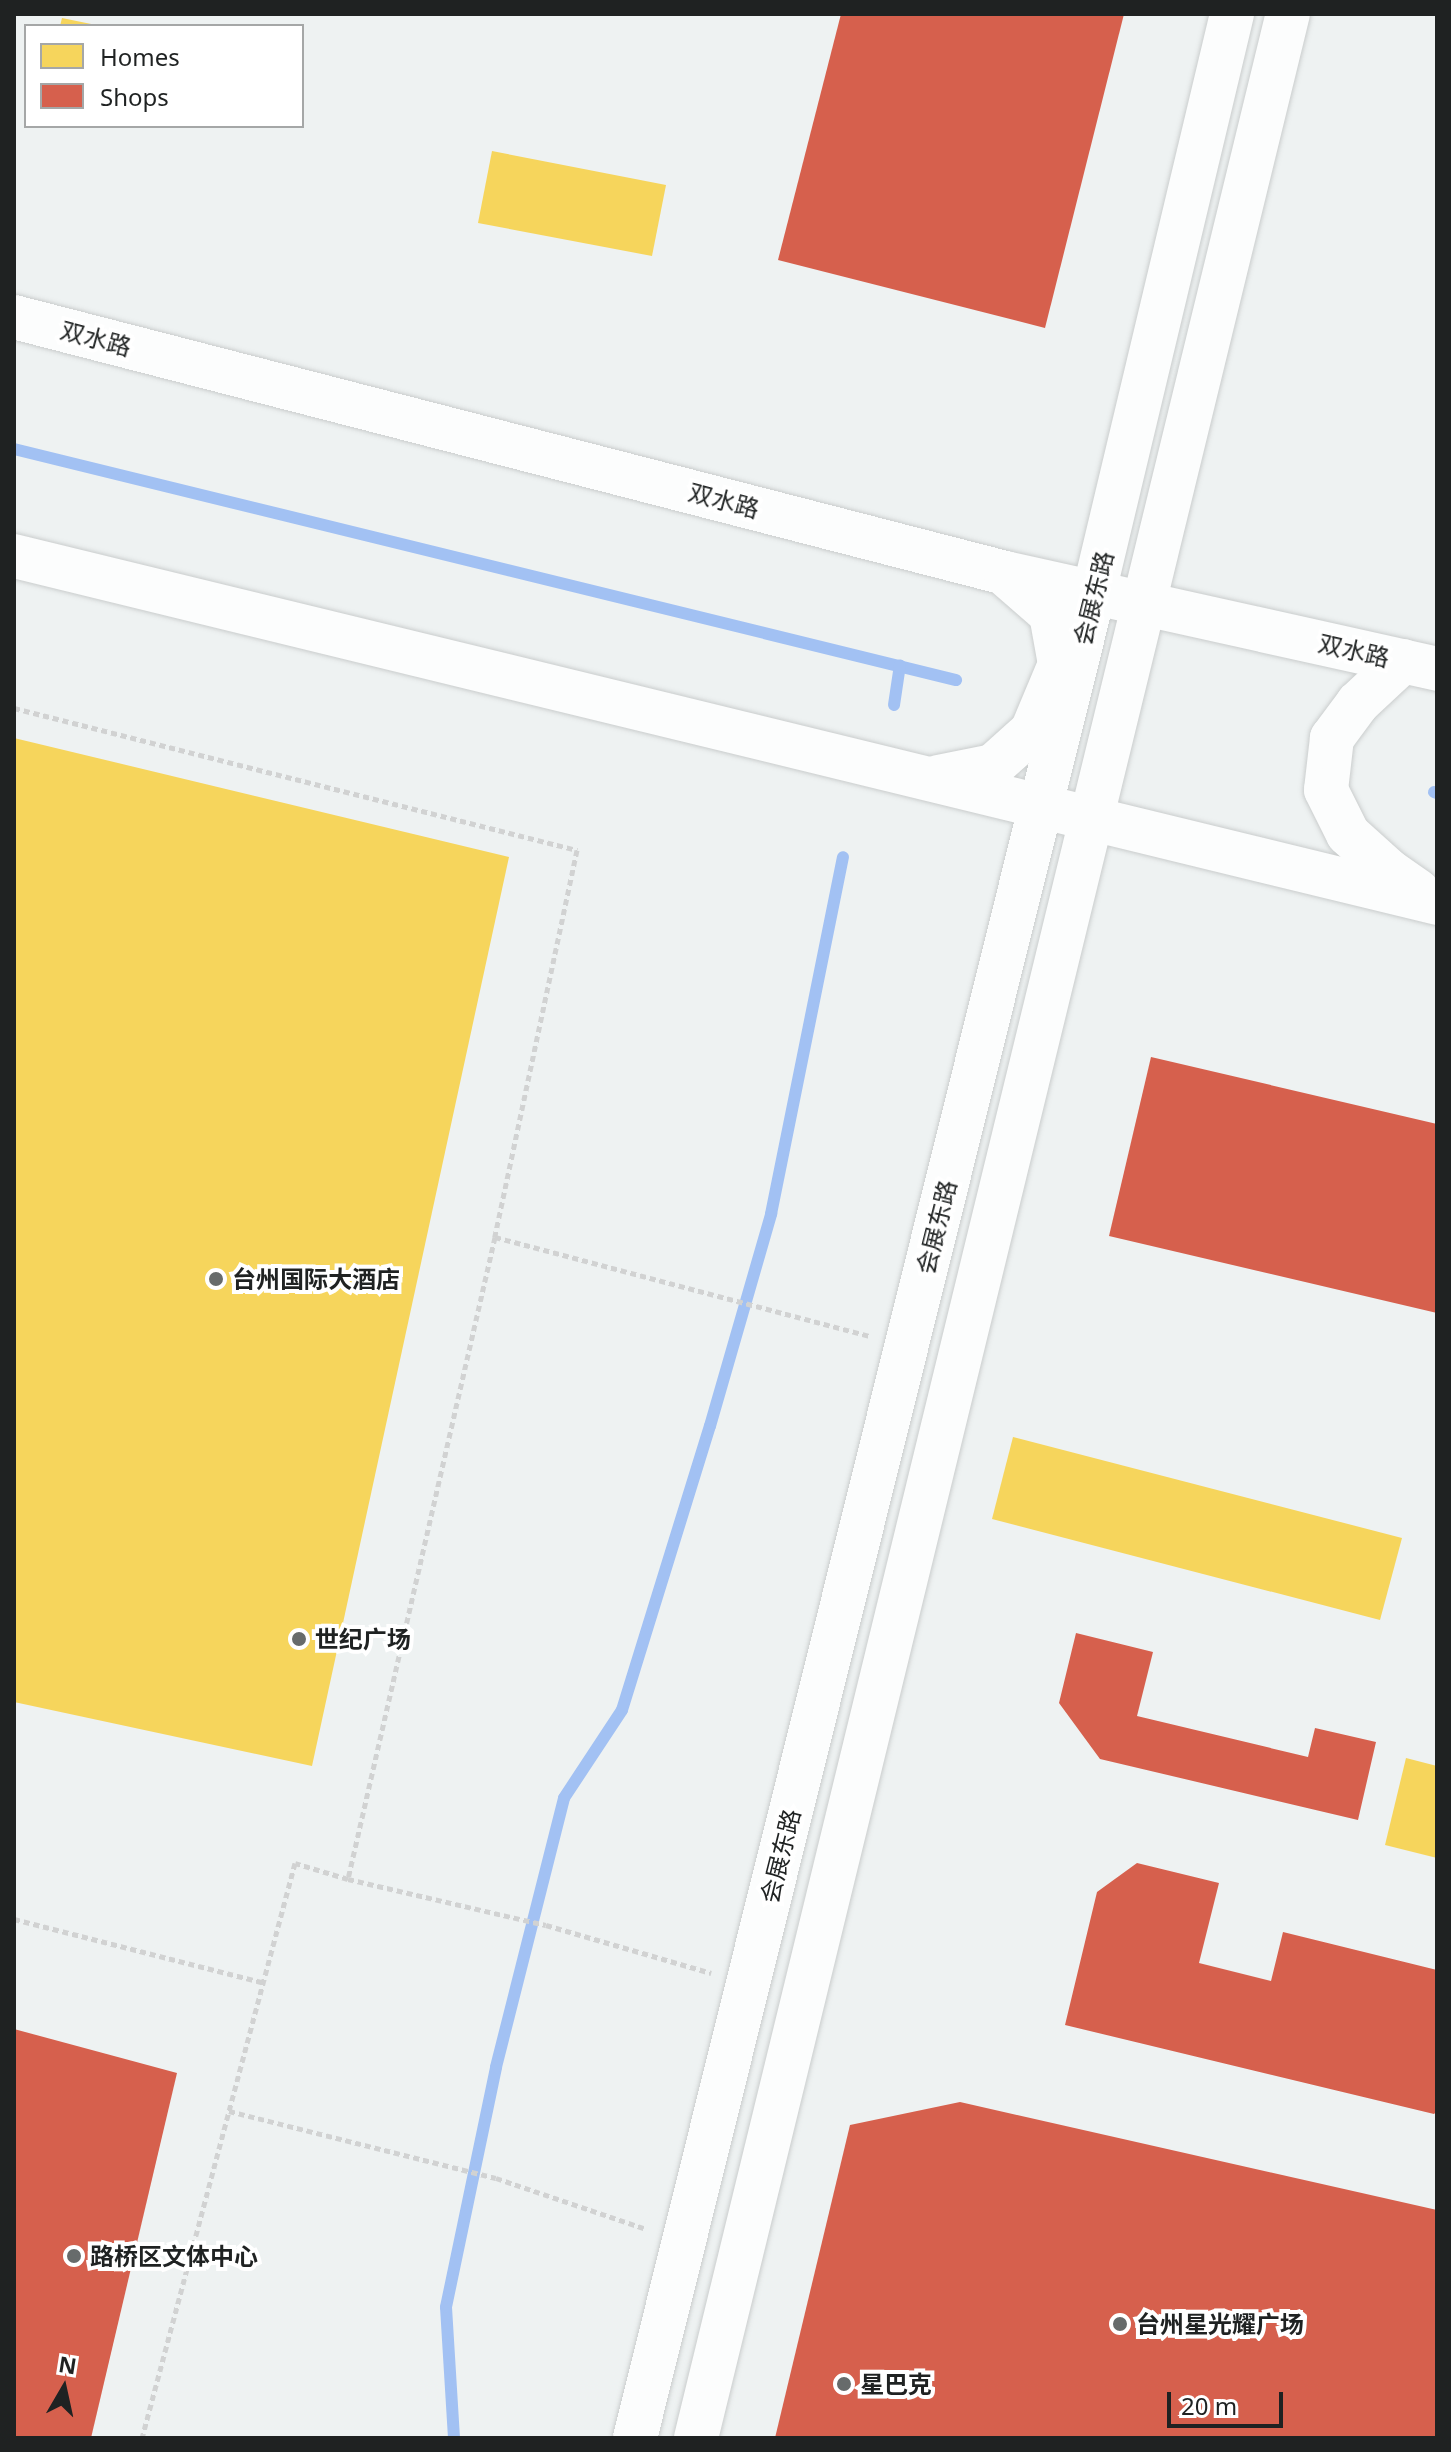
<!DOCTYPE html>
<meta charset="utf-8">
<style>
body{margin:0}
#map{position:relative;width:1451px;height:2452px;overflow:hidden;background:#eef2f2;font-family:"Noto Sans","Noto Sans SC",sans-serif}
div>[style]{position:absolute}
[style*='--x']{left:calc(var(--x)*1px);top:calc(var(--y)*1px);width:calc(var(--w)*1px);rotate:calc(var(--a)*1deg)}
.homes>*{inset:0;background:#f6d55c}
.shops>*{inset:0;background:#d6604d}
.stream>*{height:12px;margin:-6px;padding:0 6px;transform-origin:6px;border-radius:6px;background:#a2c1f3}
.path>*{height:5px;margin-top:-2.5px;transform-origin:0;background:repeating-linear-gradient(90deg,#d1d2d2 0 6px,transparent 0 10px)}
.roads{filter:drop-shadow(0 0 2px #cacdcd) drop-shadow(0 0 2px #cacdcd)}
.secondary>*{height:44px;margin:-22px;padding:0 22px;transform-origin:22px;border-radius:22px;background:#fcfdfd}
.dots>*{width:22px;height:22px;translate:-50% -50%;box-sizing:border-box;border:4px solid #fff;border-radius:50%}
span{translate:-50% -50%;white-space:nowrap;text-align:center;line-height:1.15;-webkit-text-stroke:8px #fff;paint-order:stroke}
.street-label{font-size:24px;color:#1f2222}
.poi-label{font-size:24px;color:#1f2222;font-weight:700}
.left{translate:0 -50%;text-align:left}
.frame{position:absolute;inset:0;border:16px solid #1f2222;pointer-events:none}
.legend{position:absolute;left:24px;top:24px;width:280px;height:104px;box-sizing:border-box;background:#fff;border:2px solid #a5a7a7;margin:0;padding:10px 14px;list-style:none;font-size:24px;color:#1f2222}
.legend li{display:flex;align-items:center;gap:16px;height:40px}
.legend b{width:40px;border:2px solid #a5a7a7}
.north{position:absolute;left:24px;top:2348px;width:80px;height:80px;-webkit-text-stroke:6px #fff;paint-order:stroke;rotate:9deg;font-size:22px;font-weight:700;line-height:32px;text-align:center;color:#1f2222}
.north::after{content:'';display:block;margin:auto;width:28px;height:36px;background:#1f2222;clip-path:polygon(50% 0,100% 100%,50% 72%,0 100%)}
.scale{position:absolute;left:1167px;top:2392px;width:116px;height:36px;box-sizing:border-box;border:4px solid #1f2222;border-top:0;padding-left:10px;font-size:24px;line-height:28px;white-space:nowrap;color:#1f2222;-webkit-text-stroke:6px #fff;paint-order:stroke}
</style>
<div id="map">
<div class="homes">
<i style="clip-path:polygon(62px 18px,96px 25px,96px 26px,60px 26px)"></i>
<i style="clip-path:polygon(492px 151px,666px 185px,652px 256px,478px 223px)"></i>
<i style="clip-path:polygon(14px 738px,509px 857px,312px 1766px,14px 1702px)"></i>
<i style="clip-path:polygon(1013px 1437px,1402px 1538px,1380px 1620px,992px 1519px)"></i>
<i style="clip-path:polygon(1406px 1758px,1437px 1766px,1437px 1858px,1385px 1845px)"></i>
</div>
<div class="shops">
<i style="clip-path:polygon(841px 14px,1124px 14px,1045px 328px,778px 260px)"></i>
<i style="clip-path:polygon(1151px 1057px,1437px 1124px,1437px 1313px,1109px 1236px)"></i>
<i style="clip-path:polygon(1076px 1633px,1153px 1652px,1137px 1716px,1308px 1757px,1315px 1728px,1376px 1742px,1358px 1820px,1100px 1759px,1059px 1703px)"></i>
<i style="clip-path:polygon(1137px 1863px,1219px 1883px,1199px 1963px,1271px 1981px,1283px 1932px,1437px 1970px,1437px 2111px,1434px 2114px,1065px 2025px,1097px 1892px)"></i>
<i style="clip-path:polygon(14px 2029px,177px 2073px,91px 2438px,14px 2438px)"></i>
<i style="clip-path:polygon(960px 2102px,1437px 2210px,1437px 2438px,775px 2438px,850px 2125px)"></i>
</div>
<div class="stream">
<i style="--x:14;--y:449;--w:970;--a:13.78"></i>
<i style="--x:894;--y:705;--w:40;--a:-81.5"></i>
<i style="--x:1434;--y:792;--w:3;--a:18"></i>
<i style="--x:454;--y:2438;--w:131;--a:-93.5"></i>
<i style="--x:446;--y:2307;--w:245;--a:-78.2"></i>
<i style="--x:496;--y:2067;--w:277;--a:-75.8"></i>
<i style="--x:564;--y:1798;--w:105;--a:-56.6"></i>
<i style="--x:622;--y:1710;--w:297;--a:-72.8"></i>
<i style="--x:710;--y:1426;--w:221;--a:-73.9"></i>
<i style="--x:771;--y:1214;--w:364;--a:-78.6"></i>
</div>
<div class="path">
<i style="--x:14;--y:708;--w:581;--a:14.16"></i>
<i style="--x:577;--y:850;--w:396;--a:102"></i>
<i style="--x:495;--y:1237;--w:659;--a:102.9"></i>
<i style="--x:348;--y:1879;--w:55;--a:-163.2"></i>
<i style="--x:295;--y:1863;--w:595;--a:104.9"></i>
<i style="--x:495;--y:1237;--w:387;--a:14.8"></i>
<i style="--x:348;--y:1879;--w:203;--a:13.1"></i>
<i style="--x:546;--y:1925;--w:172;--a:16.2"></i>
<i style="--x:14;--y:1919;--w:259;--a:14.3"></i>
<i style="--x:229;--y:2111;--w:275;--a:14.1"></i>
<i style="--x:496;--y:2178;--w:156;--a:18.7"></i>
</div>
<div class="roads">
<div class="secondary">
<i style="--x:14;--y:317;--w:1024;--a:14.48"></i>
<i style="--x:1005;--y:573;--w:443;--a:12.5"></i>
<i style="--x:14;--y:556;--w:1465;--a:13.7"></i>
<i style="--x:1403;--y:661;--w:62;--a:137"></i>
<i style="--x:1358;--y:703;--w:44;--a:126.6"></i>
<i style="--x:1332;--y:738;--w:52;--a:96.6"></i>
<i style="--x:1326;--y:790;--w:49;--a:63.4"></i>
<i style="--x:1348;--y:834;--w:55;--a:42.1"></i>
<i style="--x:1389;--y:871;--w:35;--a:35"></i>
<i style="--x:938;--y:777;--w:56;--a:-11.3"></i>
<i style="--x:993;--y:766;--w:52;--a:-41.9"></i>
<i style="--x:1032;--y:731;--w:73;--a:-67.3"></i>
<i style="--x:1060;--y:664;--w:51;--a:-100.2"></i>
<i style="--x:1051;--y:614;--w:60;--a:-139.1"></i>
<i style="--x:635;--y:2438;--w:1902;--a:-76.04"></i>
<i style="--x:1094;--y:592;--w:594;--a:-76.57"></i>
<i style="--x:696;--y:2438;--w:2495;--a:-76.28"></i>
</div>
</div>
<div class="dots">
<i style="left:216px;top:1279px;background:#676b6b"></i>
<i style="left:299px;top:1639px;background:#676b6b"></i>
<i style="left:74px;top:2256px;background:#676b6b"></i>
<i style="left:1120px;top:2324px;background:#676b6b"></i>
<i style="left:844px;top:2384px;background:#676b6b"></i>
</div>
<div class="street-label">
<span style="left:96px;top:338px;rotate:15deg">双水路</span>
<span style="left:724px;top:500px;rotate:15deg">双水路</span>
<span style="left:1093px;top:598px;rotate:-76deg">会展东路</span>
<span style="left:1354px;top:650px;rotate:13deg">双水路</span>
<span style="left:936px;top:1227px;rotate:-76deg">会展东路</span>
<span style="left:780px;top:1856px;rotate:-76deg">会展东路</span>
</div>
<div class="poi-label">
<span class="left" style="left:232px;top:1279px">台州国际大酒店</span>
<span class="left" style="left:315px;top:1639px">世纪广场</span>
<span class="left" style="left:90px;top:2256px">路桥区文体中心</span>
<span class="left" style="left:1136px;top:2324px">台州星光耀广场</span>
<span class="left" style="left:860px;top:2384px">星巴克</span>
</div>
<div class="frame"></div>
<ul class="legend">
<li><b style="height:22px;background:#f6d55c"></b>Homes</li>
<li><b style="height:22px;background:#d6604d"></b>Shops</li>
</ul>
<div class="north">N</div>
<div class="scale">20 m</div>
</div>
